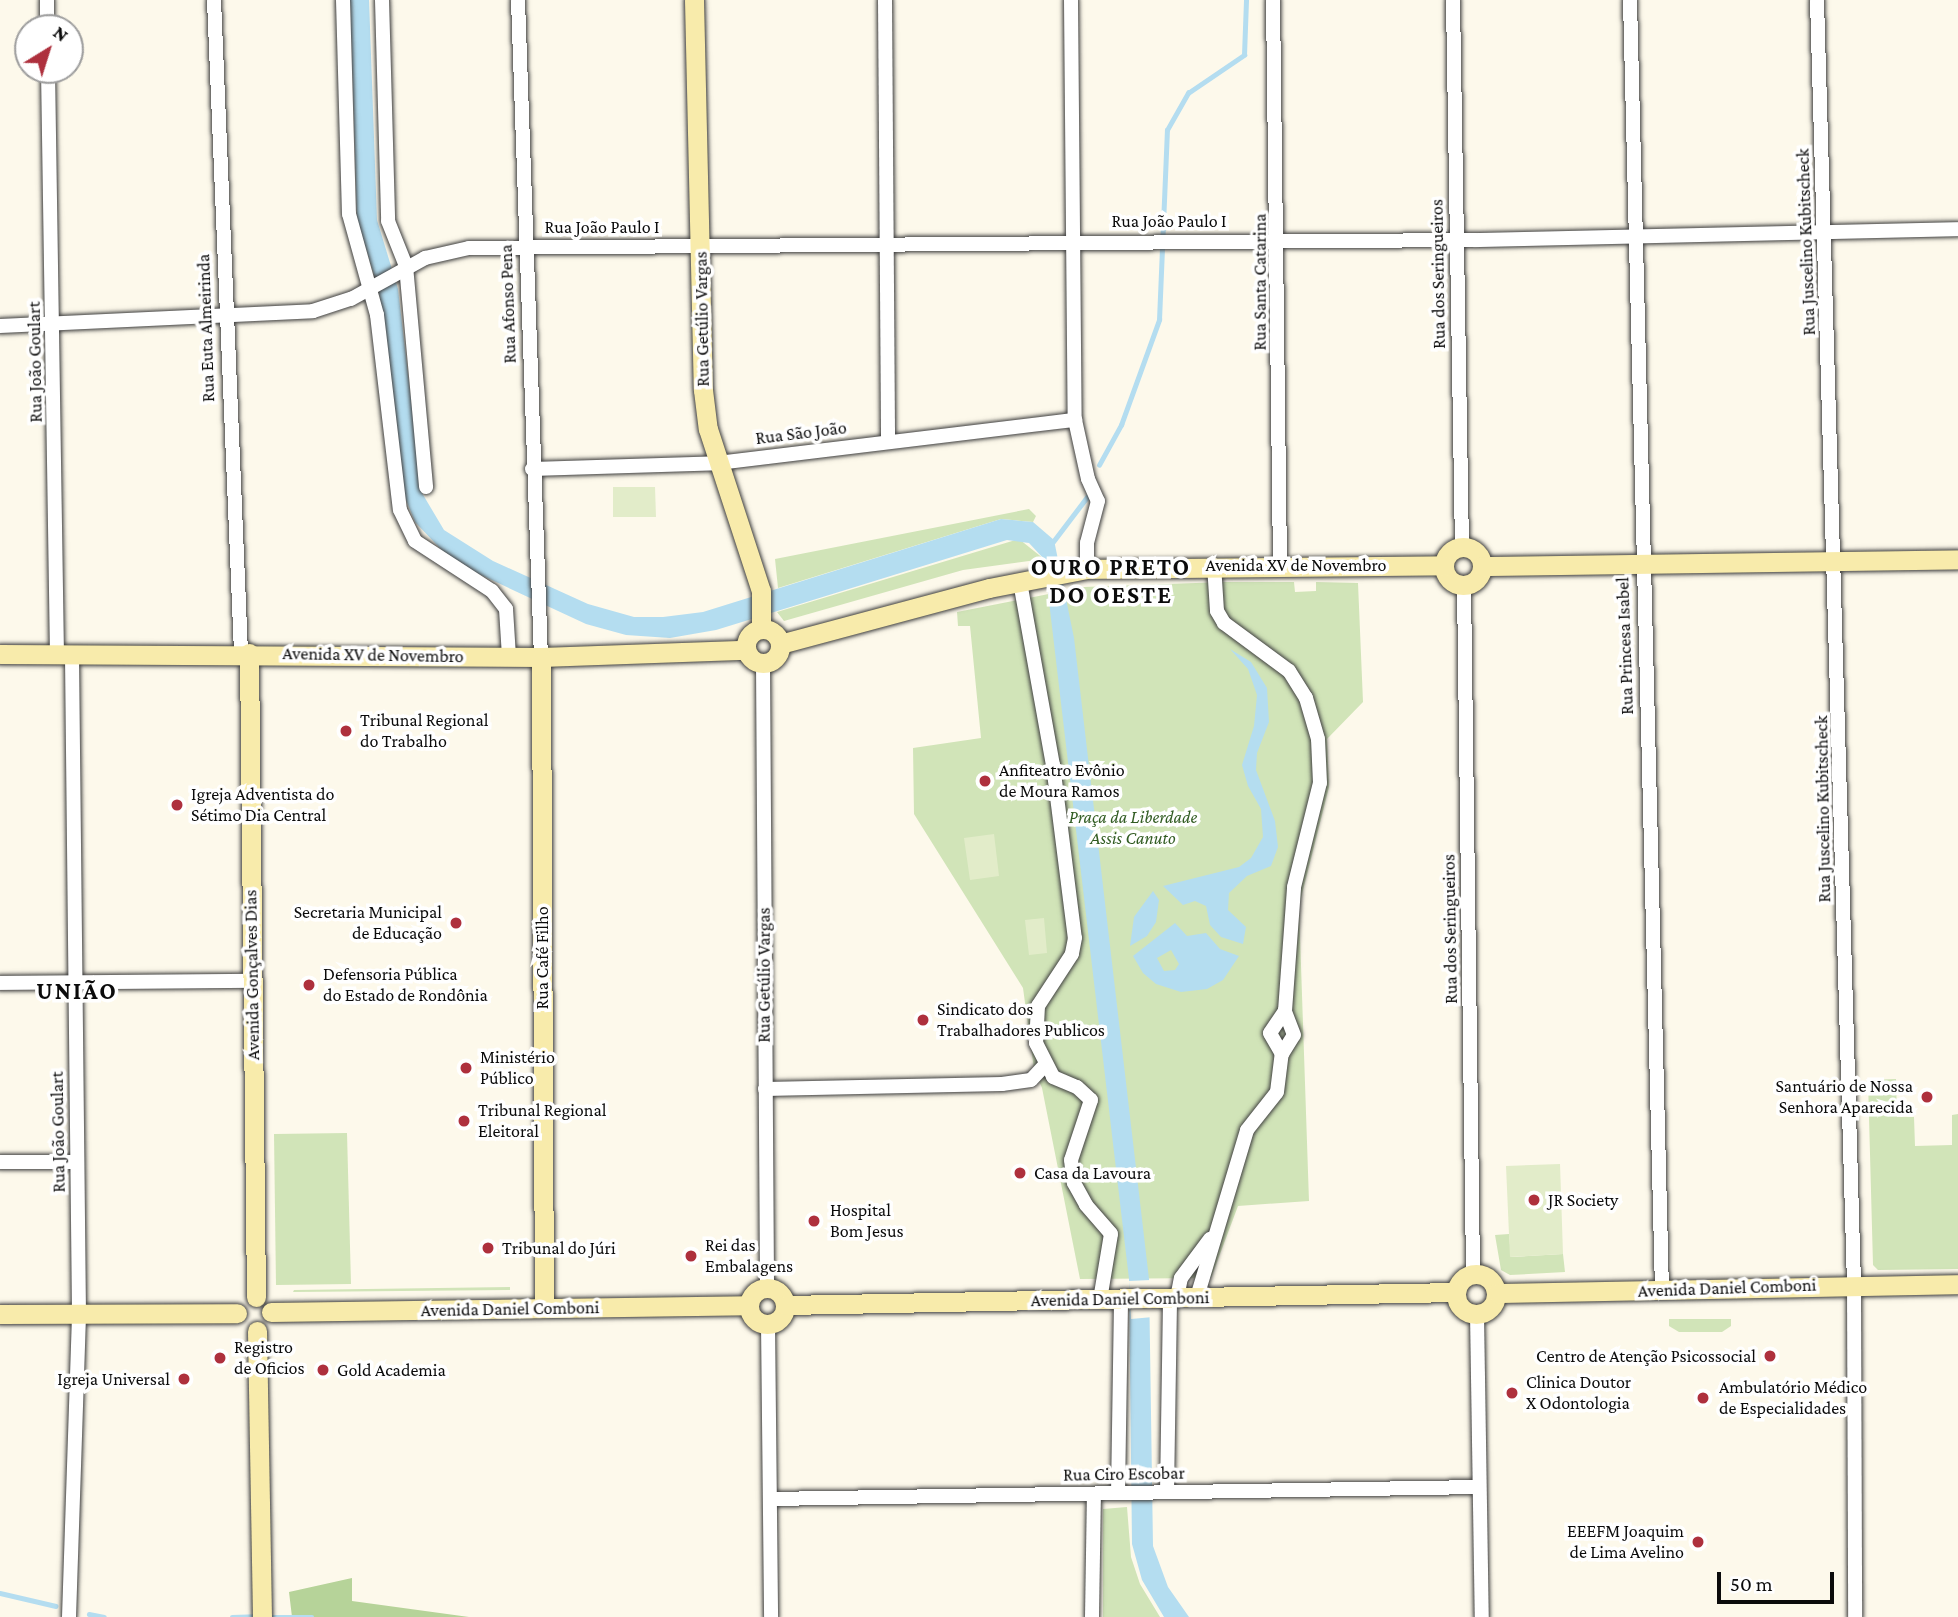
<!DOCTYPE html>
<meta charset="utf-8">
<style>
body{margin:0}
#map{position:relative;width:1958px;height:1617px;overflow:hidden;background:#fdf9eb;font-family:"Crimson Pro",serif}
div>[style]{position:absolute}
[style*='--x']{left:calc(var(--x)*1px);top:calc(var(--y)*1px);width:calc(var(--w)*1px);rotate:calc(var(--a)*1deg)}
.green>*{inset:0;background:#d1e4b8}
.forest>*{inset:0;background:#b6d399}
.pitch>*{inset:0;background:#e2ecc9}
.water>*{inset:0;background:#b4ddf0}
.pier>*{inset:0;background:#fdf9eb}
.stream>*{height:4.5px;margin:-2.25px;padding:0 2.25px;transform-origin:2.25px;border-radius:2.25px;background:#b4ddf0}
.roads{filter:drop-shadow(0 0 2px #3e3e3e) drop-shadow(0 0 2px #3e3e3e)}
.street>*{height:14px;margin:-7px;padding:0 7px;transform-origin:7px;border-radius:7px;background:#fff}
.secondary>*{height:19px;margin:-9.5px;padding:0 9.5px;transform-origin:9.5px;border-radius:9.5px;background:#f8ebab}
.secondary>.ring{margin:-9.5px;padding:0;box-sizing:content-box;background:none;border:19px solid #f8ebab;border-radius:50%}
.dots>*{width:19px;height:19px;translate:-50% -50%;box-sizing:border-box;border:4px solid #fff;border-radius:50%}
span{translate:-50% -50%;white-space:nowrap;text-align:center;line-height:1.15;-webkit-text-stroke:7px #fff;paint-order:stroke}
.street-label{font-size:18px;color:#0b0b0b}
.poi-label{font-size:18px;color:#0b0b0b}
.left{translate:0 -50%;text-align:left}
.right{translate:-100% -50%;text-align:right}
.park-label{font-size:18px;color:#315c22;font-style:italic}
.district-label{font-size:24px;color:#0b0b0b;font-weight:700;letter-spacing:2px}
.north{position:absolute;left:14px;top:14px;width:70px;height:70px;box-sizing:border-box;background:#fff;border:2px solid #9d9d9d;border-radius:50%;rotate:38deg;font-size:19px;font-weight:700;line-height:28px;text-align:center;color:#0b0b0b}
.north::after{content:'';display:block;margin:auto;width:24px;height:32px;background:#ae303d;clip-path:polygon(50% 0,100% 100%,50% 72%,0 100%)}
.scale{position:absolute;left:1717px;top:1572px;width:117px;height:32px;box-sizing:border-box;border:4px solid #0b0b0b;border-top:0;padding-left:9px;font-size:21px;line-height:24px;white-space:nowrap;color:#0b0b0b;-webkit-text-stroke:5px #fff;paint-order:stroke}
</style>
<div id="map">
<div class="green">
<i style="clip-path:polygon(1029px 509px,1036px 516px,1033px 522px,1001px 519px,778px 588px,775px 559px)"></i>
<i style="clip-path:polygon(1019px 539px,1044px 559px,963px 570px,784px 621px,777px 612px)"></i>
<i style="clip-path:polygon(1224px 582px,1294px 582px,1295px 592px,1316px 591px,1316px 582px,1358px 583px,1363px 702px,1327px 739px,1329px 787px,1299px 906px,1309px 1201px,1238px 1206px,1211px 1278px,1080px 1279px,1042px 1088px,1034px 1069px,1023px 988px,914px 814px,913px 748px,981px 738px,970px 626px,958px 626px,957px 612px,1084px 587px)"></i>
<i style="clip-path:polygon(1896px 1079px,1897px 1117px,1914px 1117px,1915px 1146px,1952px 1145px,1952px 1115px,1958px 1114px,1958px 1269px,1878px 1270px,1873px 1265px,1868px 1080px)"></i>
<i style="clip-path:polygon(347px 1133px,351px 1284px,276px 1285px,274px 1134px)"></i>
<i style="clip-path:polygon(1509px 1234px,1511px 1257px,1563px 1254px,1565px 1272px,1510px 1275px,1501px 1270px,1495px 1235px)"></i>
<i style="clip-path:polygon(510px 1287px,510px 1290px,293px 1292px,294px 1290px)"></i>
<i style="clip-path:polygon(1669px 1319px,1731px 1319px,1731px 1326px,1722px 1332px,1679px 1332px,1669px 1326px)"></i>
<i style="clip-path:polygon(1127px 1507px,1131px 1557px,1140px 1584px,1160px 1617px,1103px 1617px,1103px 1509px)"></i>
</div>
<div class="forest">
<i style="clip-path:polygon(352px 1578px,352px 1601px,469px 1617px,292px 1617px,289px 1592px)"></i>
</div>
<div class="pitch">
<i style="clip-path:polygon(613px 487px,655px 487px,656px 517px,613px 517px)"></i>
<i style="clip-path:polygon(994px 834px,999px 876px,970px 880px,964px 838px)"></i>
<i style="clip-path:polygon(1044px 918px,1047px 953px,1029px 955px,1025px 920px)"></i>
<i style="clip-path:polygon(1560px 1164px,1563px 1254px,1510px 1257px,1506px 1166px)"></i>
</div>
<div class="water">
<i style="clip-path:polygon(350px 0,369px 0,377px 220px,398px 289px,422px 493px,444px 530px,493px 561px,588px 604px,634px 617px,663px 617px,703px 612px,1001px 519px,1033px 522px,1054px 540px,1074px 638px,1149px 1279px,1153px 1546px,1168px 1587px,1189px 1617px,1164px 1617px,1142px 1580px,1132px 1544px,1129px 1279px,1044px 559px,1029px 543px,1007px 540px,716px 630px,670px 638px,626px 635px,586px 624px,453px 562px,415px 522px,402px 490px,379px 291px,357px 220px)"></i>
<i style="clip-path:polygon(1230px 649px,1251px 662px,1267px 688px,1269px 722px,1257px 753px,1256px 770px,1275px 821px,1278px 847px,1271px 866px,1247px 876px,1229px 893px,1228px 910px,1246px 927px,1243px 944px,1221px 937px,1210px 925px,1206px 906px,1195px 901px,1183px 905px,1163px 886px,1239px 867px,1251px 858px,1263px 837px,1261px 809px,1248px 786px,1242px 765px,1254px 726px,1257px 695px,1248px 669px)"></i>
<i style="clip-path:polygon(1153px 891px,1159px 900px,1156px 922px,1147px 936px,1130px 946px,1134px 917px)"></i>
<i style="clip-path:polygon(evenodd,1175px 923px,1187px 936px,1206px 933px,1220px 949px,1239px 956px,1223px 980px,1207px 989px,1181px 992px,1156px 984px,1143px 973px,1133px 956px,1175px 923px,1171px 950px,1179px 964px,1175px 970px,1164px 971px,1157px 958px,1171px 950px)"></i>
</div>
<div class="pier">
<i style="clip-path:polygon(1151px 1280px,1153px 1317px,1131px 1319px,1129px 1281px)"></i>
</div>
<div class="stream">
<i style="--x:1099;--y:465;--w:46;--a:-61.2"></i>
<i style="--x:1121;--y:425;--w:112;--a:-70.1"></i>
<i style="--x:1159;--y:320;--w:190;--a:-87.6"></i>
<i style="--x:1167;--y:130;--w:43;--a:-60.4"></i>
<i style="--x:1188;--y:93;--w:68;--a:-34.2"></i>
<i style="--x:1244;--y:55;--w:55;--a:-87.9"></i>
<i style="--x:1052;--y:543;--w:58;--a:-52.7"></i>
<i style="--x:0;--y:1593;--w:57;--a:13.1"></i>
<i style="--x:89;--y:1614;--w:15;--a:11"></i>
<i style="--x:232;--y:1617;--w:26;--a:-2"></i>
<i style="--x:267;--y:1617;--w:45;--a:0"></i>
</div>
<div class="roads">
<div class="street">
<i style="--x:47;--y:0;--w:28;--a:90"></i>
<i style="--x:214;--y:0;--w:654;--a:87.63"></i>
<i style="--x:343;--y:0;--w:214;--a:88.4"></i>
<i style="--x:349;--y:214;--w:105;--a:74.5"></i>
<i style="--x:377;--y:315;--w:196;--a:83.3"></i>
<i style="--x:400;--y:510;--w:34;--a:64"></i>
<i style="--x:415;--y:541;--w:92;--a:33"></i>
<i style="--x:492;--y:591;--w:23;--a:52"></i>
<i style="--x:506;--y:609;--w:48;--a:86.4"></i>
<i style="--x:382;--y:0;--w:221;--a:88.4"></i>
<i style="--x:388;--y:221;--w:48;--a:68.2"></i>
<i style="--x:406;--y:266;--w:222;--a:84.8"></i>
<i style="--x:518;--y:0;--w:657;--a:88"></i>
<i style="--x:885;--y:0;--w:442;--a:89.6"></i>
<i style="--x:1071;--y:0;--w:420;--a:89.5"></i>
<i style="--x:1075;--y:420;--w:60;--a:77.6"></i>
<i style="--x:1088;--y:479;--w:24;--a:66"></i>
<i style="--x:1098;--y:501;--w:43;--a:104.7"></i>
<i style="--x:1087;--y:543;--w:26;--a:90"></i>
<i style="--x:1273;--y:0;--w:564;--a:89.29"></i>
<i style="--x:1453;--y:0;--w:547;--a:89.06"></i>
<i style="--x:1630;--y:0;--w:1290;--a:88.58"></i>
<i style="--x:1817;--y:0;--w:1286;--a:88.35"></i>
<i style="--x:1854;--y:1285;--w:332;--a:89.8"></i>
<i style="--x:48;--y:70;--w:584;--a:89.12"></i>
<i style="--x:0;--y:326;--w:313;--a:-2.7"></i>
<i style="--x:313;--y:311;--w:40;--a:-18"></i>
<i style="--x:351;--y:299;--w:85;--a:-29"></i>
<i style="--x:425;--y:258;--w:45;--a:-12.8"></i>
<i style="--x:469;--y:248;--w:1007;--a:-0.46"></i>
<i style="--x:1476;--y:240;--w:482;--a:-1.3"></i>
<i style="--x:532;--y:469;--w:186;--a:-1.8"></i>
<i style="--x:718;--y:463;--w:360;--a:-6.9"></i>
<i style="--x:1020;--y:582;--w:186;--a:79.8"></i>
<i style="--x:1053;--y:765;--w:174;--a:82.8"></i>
<i style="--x:1075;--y:938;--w:16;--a:101"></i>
<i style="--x:1072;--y:954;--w:62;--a:123.2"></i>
<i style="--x:1038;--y:1006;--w:37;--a:93"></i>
<i style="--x:1036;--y:1043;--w:38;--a:63"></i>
<i style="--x:1053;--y:1077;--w:26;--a:23"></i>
<i style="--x:1077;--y:1087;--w:19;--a:43"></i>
<i style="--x:1091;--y:1100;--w:63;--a:108.4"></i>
<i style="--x:1071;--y:1160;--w:23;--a:83"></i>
<i style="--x:1074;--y:1183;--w:25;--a:61"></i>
<i style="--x:1086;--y:1205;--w:38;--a:49"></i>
<i style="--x:1111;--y:1234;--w:67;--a:99.5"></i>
<i style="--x:1464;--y:585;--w:688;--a:89.25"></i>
<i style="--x:763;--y:663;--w:625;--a:89.63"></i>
<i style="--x:0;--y:983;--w:251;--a:-0.5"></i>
<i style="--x:1282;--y:1054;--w:24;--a:-120"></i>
<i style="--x:1270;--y:1033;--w:27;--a:-56"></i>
<i style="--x:765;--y:1089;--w:237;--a:-1.2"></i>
<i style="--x:1002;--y:1084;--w:29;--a:-8"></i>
<i style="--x:1031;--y:1080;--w:19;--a:-47"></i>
<i style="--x:0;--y:1162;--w:77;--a:0"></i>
<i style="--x:1197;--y:1297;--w:174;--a:-73.3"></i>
<i style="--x:1247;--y:1130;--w:48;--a:-51.7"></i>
<i style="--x:1277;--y:1092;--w:38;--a:-83"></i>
<i style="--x:1282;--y:1054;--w:22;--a:-58"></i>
<i style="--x:1294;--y:1035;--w:26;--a:-111"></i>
<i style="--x:1285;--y:1011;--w:124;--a:-85.8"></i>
<i style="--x:1294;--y:887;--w:107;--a:-76"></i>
<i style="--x:1320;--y:783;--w:44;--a:-92.6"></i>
<i style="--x:1318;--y:739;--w:43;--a:-106.3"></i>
<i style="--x:1306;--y:698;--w:32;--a:-122"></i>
<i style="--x:1289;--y:671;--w:81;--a:-143.6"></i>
<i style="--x:1224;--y:623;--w:14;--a:-120"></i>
<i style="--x:1217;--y:611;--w:46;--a:-93.7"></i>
<i style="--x:1177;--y:1298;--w:20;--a:-79"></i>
<i style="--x:1181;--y:1278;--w:49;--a:-53.4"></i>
<i style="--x:1477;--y:1314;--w:303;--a:89.1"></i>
<i style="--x:768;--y:1323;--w:294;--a:89.4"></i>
<i style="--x:1167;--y:1492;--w:194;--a:-89.1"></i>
<i style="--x:1118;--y:1493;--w:193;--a:-89.1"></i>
<i style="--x:770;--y:1499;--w:709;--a:-0.97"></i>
<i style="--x:69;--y:1617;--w:303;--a:-88.1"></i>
<i style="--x:79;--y:1314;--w:660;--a:-90.61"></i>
<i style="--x:1092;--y:1617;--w:123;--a:-89.1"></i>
</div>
<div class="secondary">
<i style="--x:694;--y:0;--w:390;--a:88.7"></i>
<i style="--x:703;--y:390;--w:39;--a:83"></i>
<i style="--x:708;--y:429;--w:170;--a:71.9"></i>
<i style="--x:761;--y:591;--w:38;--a:90"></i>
<i class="ring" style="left:1444px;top:547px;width:19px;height:19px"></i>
<i style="--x:1482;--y:566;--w:476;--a:-0.8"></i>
<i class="ring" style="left:746px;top:629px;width:15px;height:15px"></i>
<i style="--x:780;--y:644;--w:216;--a:-15"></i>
<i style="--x:989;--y:588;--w:100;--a:-11"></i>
<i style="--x:1087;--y:569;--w:357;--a:-0.6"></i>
<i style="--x:249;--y:653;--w:644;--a:89.38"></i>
<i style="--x:0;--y:654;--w:541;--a:0.32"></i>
<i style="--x:541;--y:657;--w:205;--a:-2"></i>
<i style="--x:541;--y:657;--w:651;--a:89.74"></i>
<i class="ring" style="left:1456px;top:1274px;width:21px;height:21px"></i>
<i class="ring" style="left:749px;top:1288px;width:17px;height:17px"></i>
<i style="--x:1497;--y:1293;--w:461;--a:-1.1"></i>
<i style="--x:785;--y:1305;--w:671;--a:-1.11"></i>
<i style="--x:271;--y:1312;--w:478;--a:-0.8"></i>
<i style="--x:0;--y:1314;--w:237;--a:-0.2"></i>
<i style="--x:257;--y:1331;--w:286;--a:89"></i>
</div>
</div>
<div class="dots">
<i style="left:346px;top:731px;background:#ae303d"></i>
<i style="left:985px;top:781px;background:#ae303d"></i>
<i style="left:177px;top:805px;background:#ae303d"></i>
<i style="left:456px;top:923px;background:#ae303d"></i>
<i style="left:309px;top:985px;background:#ae303d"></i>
<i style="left:923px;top:1020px;background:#ae303d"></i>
<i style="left:466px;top:1068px;background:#ae303d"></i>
<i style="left:1927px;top:1097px;background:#ae303d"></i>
<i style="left:464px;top:1121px;background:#ae303d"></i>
<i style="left:1020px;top:1173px;background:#ae303d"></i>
<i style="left:1534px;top:1200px;background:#ae303d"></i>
<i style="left:814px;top:1221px;background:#ae303d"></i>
<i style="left:488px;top:1248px;background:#ae303d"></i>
<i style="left:691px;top:1256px;background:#ae303d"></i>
<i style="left:1770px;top:1356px;background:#ae303d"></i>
<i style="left:220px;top:1358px;background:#ae303d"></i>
<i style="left:323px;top:1370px;background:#ae303d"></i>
<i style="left:184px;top:1379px;background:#ae303d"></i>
<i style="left:1512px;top:1393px;background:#ae303d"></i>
<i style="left:1703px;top:1398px;background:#ae303d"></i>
<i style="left:1698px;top:1542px;background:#ae303d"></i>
</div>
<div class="street-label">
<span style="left:1169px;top:221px">Rua João Paulo I</span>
<span style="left:602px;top:227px">Rua João Paulo I</span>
<span style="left:1806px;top:242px;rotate:-92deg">Rua Juscelino Kubitscheck</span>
<span style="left:1438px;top:274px;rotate:-91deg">Rua dos Seringueiros</span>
<span style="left:1260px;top:282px;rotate:-90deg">Rua Santa Catarina</span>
<span style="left:508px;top:304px;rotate:-92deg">Rua Afonso Pena</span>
<span style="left:702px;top:319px;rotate:-91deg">Rua Getúlio Vargas</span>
<span style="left:206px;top:328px;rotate:-92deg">Rua Euta Almeirinda</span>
<span style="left:35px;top:362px;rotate:-91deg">Rua João Goulart</span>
<span style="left:801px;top:433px;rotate:-7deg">Rua São João</span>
<span style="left:1296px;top:565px">Avenida XV de Novembro</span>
<span style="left:1625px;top:646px;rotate:-92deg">Rua Princesa Isabel</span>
<span style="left:373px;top:655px;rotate:1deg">Avenida XV de Novembro</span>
<span style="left:1823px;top:809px;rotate:-91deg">Rua Juscelino Kubitscheck</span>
<span style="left:1450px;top:929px;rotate:-91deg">Rua dos Seringueiros</span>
<span style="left:542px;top:958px;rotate:-90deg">Rua Café Filho</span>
<span style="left:252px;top:975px;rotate:-91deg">Avenida Gonçalves Dias</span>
<span style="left:764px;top:975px;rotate:-90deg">Rua Getúlio Vargas</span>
<span style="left:58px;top:1132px;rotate:-91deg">Rua João Goulart</span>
<span style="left:1727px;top:1288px;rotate:-2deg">Avenida Daniel Comboni</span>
<span style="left:1120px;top:1299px;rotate:-1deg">Avenida Daniel Comboni</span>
<span style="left:510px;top:1309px;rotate:-1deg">Avenida Daniel Comboni</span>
<span style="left:1124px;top:1474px;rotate:-1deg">Rua Ciro Escobar</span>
</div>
<div class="poi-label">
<span class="left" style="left:360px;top:731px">Tribunal Regional<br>do Trabalho</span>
<span class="left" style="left:999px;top:781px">Anfiteatro Evônio<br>de Moura Ramos</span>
<span class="left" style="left:191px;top:805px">Igreja Adventista do<br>Sétimo Dia Central</span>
<span class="right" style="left:442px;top:923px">Secretaria Municipal<br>de Educação</span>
<span class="left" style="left:323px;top:985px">Defensoria Pública<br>do Estado de Rondônia</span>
<span class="left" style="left:937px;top:1020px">Sindicato dos<br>Trabalhadores Publicos</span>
<span class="left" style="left:480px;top:1068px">Ministério<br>Público</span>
<span class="right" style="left:1913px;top:1097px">Santuário de Nossa<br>Senhora Aparecida</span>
<span class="left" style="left:478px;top:1121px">Tribunal Regional<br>Eleitoral</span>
<span class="left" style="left:1034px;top:1173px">Casa da Lavoura</span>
<span class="left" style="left:1548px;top:1200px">JR Society</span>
<span class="left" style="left:830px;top:1221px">Hospital<br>Bom Jesus</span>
<span class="left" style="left:705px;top:1256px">Rei das<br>Embalagens</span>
<span class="left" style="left:502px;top:1248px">Tribunal do Júri</span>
<span class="left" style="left:234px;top:1358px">Registro<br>de Oficios</span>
<span class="right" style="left:1756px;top:1356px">Centro de Atenção Psicossocial</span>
<span class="left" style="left:337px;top:1370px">Gold Academia</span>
<span class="right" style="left:170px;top:1379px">Igreja Universal</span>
<span class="left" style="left:1526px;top:1393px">Clinica Doutor<br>X Odontologia</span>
<span class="left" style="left:1719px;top:1398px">Ambulatório Médico<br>de Especialidades</span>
<span class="right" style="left:1684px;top:1542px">EEEFM Joaquim<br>de Lima Avelino</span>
</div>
<div class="park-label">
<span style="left:1133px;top:828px">Praça da Liberdade<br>Assis Canuto</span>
</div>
<div class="district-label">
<span style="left:1111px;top:581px">OURO PRETO<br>DO OESTE</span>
<span style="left:77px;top:991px">UNIÃO</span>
</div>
<div class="north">N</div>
<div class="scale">50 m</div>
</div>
